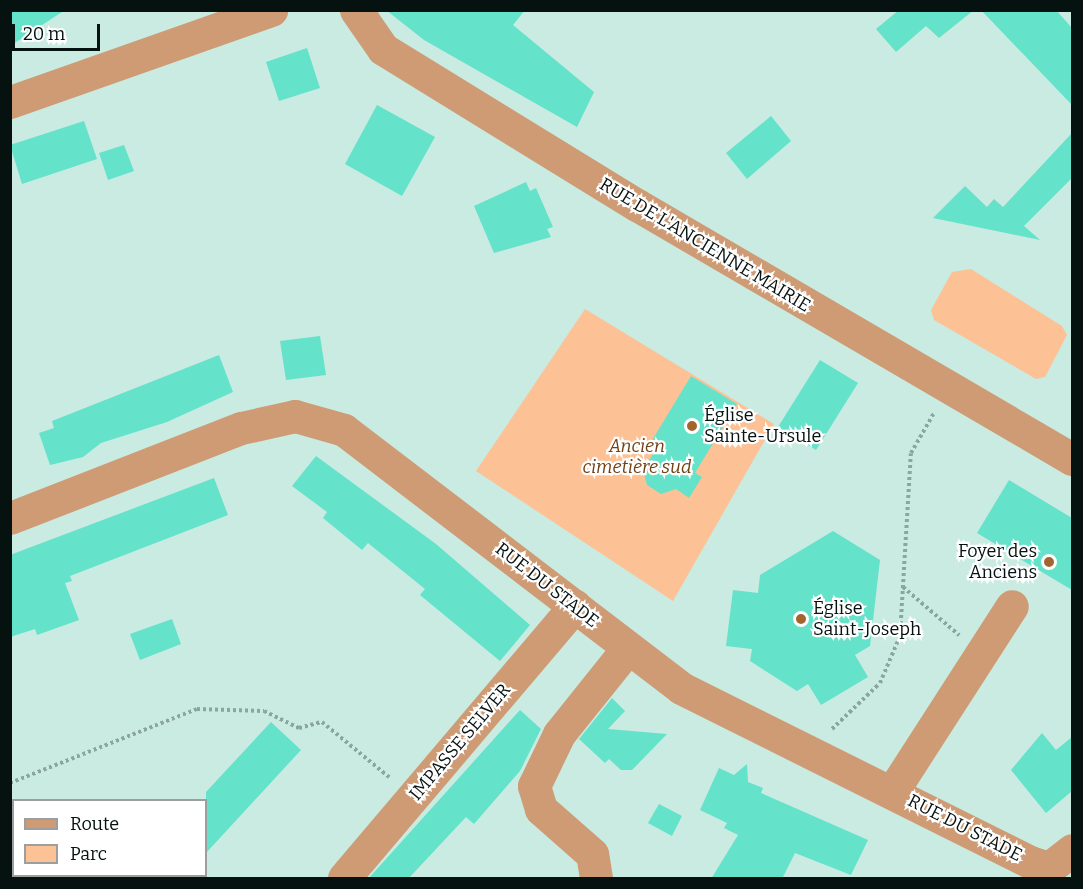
<!DOCTYPE html>
<meta charset="utf-8">
<style>
body{margin:0}
#map{position:relative;width:1083px;height:889px;overflow:hidden;background:#c9ebe2;font-family:Bitter,serif}
div>[style]{position:absolute}
[style*='--x']{left:calc(var(--x)*1px);top:calc(var(--y)*1px);width:calc(var(--w)*1px);rotate:calc(var(--a)*1deg)}
.green>*{inset:0;background:#fcc296}
.building>*{inset:0;background:#64e2ca}
.path>*{height:4px;margin-top:-2px;transform-origin:0;background:repeating-linear-gradient(90deg,#8ba69f 0 3px,transparent 0 6px)}
.minor>*{height:33px;margin:-16.5px;padding:0 16.5px;transform-origin:16.5px;border-radius:16.5px;background:#ce9b75}
.dots>*{width:16px;height:16px;translate:-50% -50%;box-sizing:border-box;border:3px solid #fff;border-radius:50%}
span{translate:-50% -50%;white-space:nowrap;text-align:center;line-height:1.15;-webkit-text-stroke:4.5px #fff;paint-order:stroke}
.street-label{font-size:18px;color:#061210}
.poi-label{font-size:18px;color:#061210}
.left{translate:0 -50%;text-align:left}
.right{translate:-100% -50%;text-align:right}
.park-label{font-size:18px;color:#714014;font-style:italic}
.frame{position:absolute;inset:0;border:12px solid #061210;pointer-events:none}
.legend{position:absolute;left:12px;top:799px;width:195px;height:78px;box-sizing:border-box;background:#fff;border:2px solid #9ba09f;margin:0;padding:8px 10px;list-style:none;font-size:18px;color:#061210}
.legend li{display:flex;align-items:center;gap:12px;height:30px}
.legend b{width:30px;border:2px solid #9ba09f}
.scale{position:absolute;left:12px;top:24px;width:88px;height:27px;box-sizing:border-box;border:3px solid #061210;border-top:0;padding-left:8px;font-size:18px;line-height:21px;white-space:nowrap;color:#061210;-webkit-text-stroke:4px #fff;paint-order:stroke}
</style>
<div id="map">
<div class="green">
<i style="clip-path:polygon(971px 269px,1062px 326px,1067px 335px,1045px 377px,1036px 379px,934px 320px,931px 310px,952px 272px)"></i>
<i style="clip-path:polygon(585px 309px,774px 424px,673px 601px,476px 471px)"></i>
</div>
<div class="building">
<i style="clip-path:polygon(10px 10px,65px 10px,10px 46px)"></i>
<i style="clip-path:polygon(386px 10px,525px 10px,513px 25px,594px 92px,577px 127px,424px 40px)"></i>
<i style="clip-path:polygon(899px 10px,974px 10px,939px 38px,926px 26px,896px 52px,876px 29px)"></i>
<i style="clip-path:polygon(981px 10px,1056px 10px,1072px 28px,1072px 105px)"></i>
<i style="clip-path:polygon(307px 48px,320px 88px,279px 101px,266px 62px)"></i>
<i style="clip-path:polygon(377px 105px,435px 137px,402px 196px,345px 164px)"></i>
<i style="clip-path:polygon(771px 116px,791px 141px,747px 179px,726px 153px)"></i>
<i style="clip-path:polygon(84px 121px,97px 159px,22px 184px,10px 145px)"></i>
<i style="clip-path:polygon(1072px 133px,1072px 178px,1024px 226px,1040px 240px,933px 218px,965px 186px,987px 207px,994px 199px,1003px 207px)"></i>
<i style="clip-path:polygon(124px 145px,134px 171px,108px 180px,99px 153px)"></i>
<i style="clip-path:polygon(526px 182px,530px 191px,536px 188px,553px 227px,547px 229px,551px 237px,494px 253px,474px 206px)"></i>
<i style="clip-path:polygon(320px 336px,326px 375px,286px 380px,280px 341px)"></i>
<i style="clip-path:polygon(219px 355px,233px 392px,167px 422px,101px 443px,83px 457px,50px 465px,39px 433px,54px 428px,52px 421px)"></i>
<i style="clip-path:polygon(820px 360px,858px 383px,816px 450px,778px 427px)"></i>
<i style="clip-path:polygon(691px 376px,737px 404px,695px 473px,702px 477px,689px 498px,676px 489px,661px 494px,647px 485px,643px 470px,655px 451px,648px 447px)"></i>
<i style="clip-path:polygon(316px 456px,436px 544px,530px 625px,500px 661px,420px 595px,425px 589px,368px 543px,362px 550px,323px 518px,327px 512px,292px 486px)"></i>
<i style="clip-path:polygon(214px 478px,228px 515px,70px 576px,72px 581px,65px 583px,79px 620px,37px 635px,35px 629px,10px 637px,10px 555px)"></i>
<i style="clip-path:polygon(1009px 480px,1072px 518px,1072px 590px,977px 533px)"></i>
<i style="clip-path:polygon(833px 531px,880px 560px,870px 646px,855px 655px,868px 677px,821px 705px,808px 684px,797px 691px,750px 661px,752px 649px,726px 646px,733px 590px,758px 593px,760px 575px)"></i>
<i style="clip-path:polygon(172px 619px,181px 644px,140px 660px,130px 634px)"></i>
<i style="clip-path:polygon(612px 698px,625px 711px,608px 729px,667px 734px,632px 770px,621px 770px,609px 759px,605px 763px,579px 739px)"></i>
<i style="clip-path:polygon(520px 710px,541px 729px,520px 771px,474px 824px,466px 817px,408px 879px,368px 879px)"></i>
<i style="clip-path:polygon(271px 722px,301px 750px,206px 853px,206px 792px)"></i>
<i style="clip-path:polygon(1042px 733px,1056px 750px,1072px 737px,1072px 791px,1046px 813px,1011px 770px)"></i>
<i style="clip-path:polygon(747px 764px,748px 782px,763px 788px,761px 793px,868px 840px,851px 875px,795px 853px,782px 879px,711px 879px,738px 835px,724px 828px,727px 823px,700px 810px,719px 768px,734px 775px)"></i>
<i style="clip-path:polygon(659px 804px,682px 816px,672px 836px,648px 823px)"></i>
</div>
<div class="path">
<i style="--x:903;--y:587;--w:74;--a:40.6"></i>
<i style="--x:832;--y:729;--w:66;--a:-43.8"></i>
<i style="--x:880;--y:683;--w:51;--a:-66.9"></i>
<i style="--x:900;--y:636;--w:183;--a:-86.6"></i>
<i style="--x:911;--y:453;--w:46;--a:-60.1"></i>
<i style="--x:10;--y:783;--w:201;--a:-21.6"></i>
<i style="--x:197;--y:709;--w:67;--a:1.7"></i>
<i style="--x:264;--y:711;--w:39;--a:26"></i>
<i style="--x:299;--y:728;--w:24;--a:-15"></i>
<i style="--x:322;--y:722;--w:87;--a:39.4"></i>
</div>
<div class="minor">
<i style="--x:356;--y:10;--w:47;--a:55.3"></i>
<i style="--x:383;--y:49;--w:298;--a:31.6"></i>
<i style="--x:637;--y:205;--w:504;--a:30.28"></i>
<i style="--x:10;--y:102;--w:277;--a:-19.4"></i>
<i style="--x:10;--y:518;--w:248;--a:-21.3"></i>
<i style="--x:241;--y:428;--w:55;--a:-12.5"></i>
<i style="--x:295;--y:416;--w:51;--a:15.9"></i>
<i style="--x:344;--y:430;--w:424;--a:37.4"></i>
<i style="--x:681;--y:688;--w:390;--a:26.5"></i>
<i style="--x:1030;--y:862;--w:20;--a:18"></i>
<i style="--x:1049;--y:868;--w:29;--a:-38"></i>
<i style="--x:892;--y:792;--w:221;--a:-57.2"></i>
<i style="--x:344;--y:878;--w:357;--a:-49.7"></i>
<i style="--x:596;--y:878;--w:24;--a:-99"></i>
<i style="--x:592;--y:854;--w:68;--a:-138.6"></i>
<i style="--x:541;--y:809;--w:24;--a:-107"></i>
<i style="--x:534;--y:786;--w:58;--a:-64.3"></i>
<i style="--x:559;--y:734;--w:110;--a:-51.3"></i>
</div>
<div class="dots">
<i style="left:692px;top:426px;background:#a4642e"></i>
<i style="left:1049px;top:562px;background:#a4642e"></i>
<i style="left:801px;top:619px;background:#a4642e"></i>
</div>
<div class="street-label">
<span style="left:705px;top:245px;rotate:31deg">RUE DE L'ANCIENNE MAIRIE</span>
<span style="left:547px;top:585px;rotate:38deg">RUE DU STADE</span>
<span style="left:460px;top:742px;rotate:-50deg">IMPASSE SELVER</span>
<span style="left:965px;top:828px;rotate:27deg">RUE DU STADE</span>
</div>
<div class="poi-label">
<span class="left" style="left:704px;top:426px">Église<br>Sainte-Ursule</span>
<span class="right" style="left:1037px;top:562px">Foyer des<br>Anciens</span>
<span class="left" style="left:813px;top:619px">Église<br>Saint-Joseph</span>
</div>
<div class="park-label">
<span style="left:637px;top:457px">Ancien<br>cimetière sud</span>
</div>
<div class="frame"></div>
<ul class="legend">
<li><b style="height:8px;background:#ce9b75"></b>Route</li>
<li><b style="height:16px;background:#fcc296"></b>Parc</li>
</ul>
<div class="scale">20 m</div>
</div>
